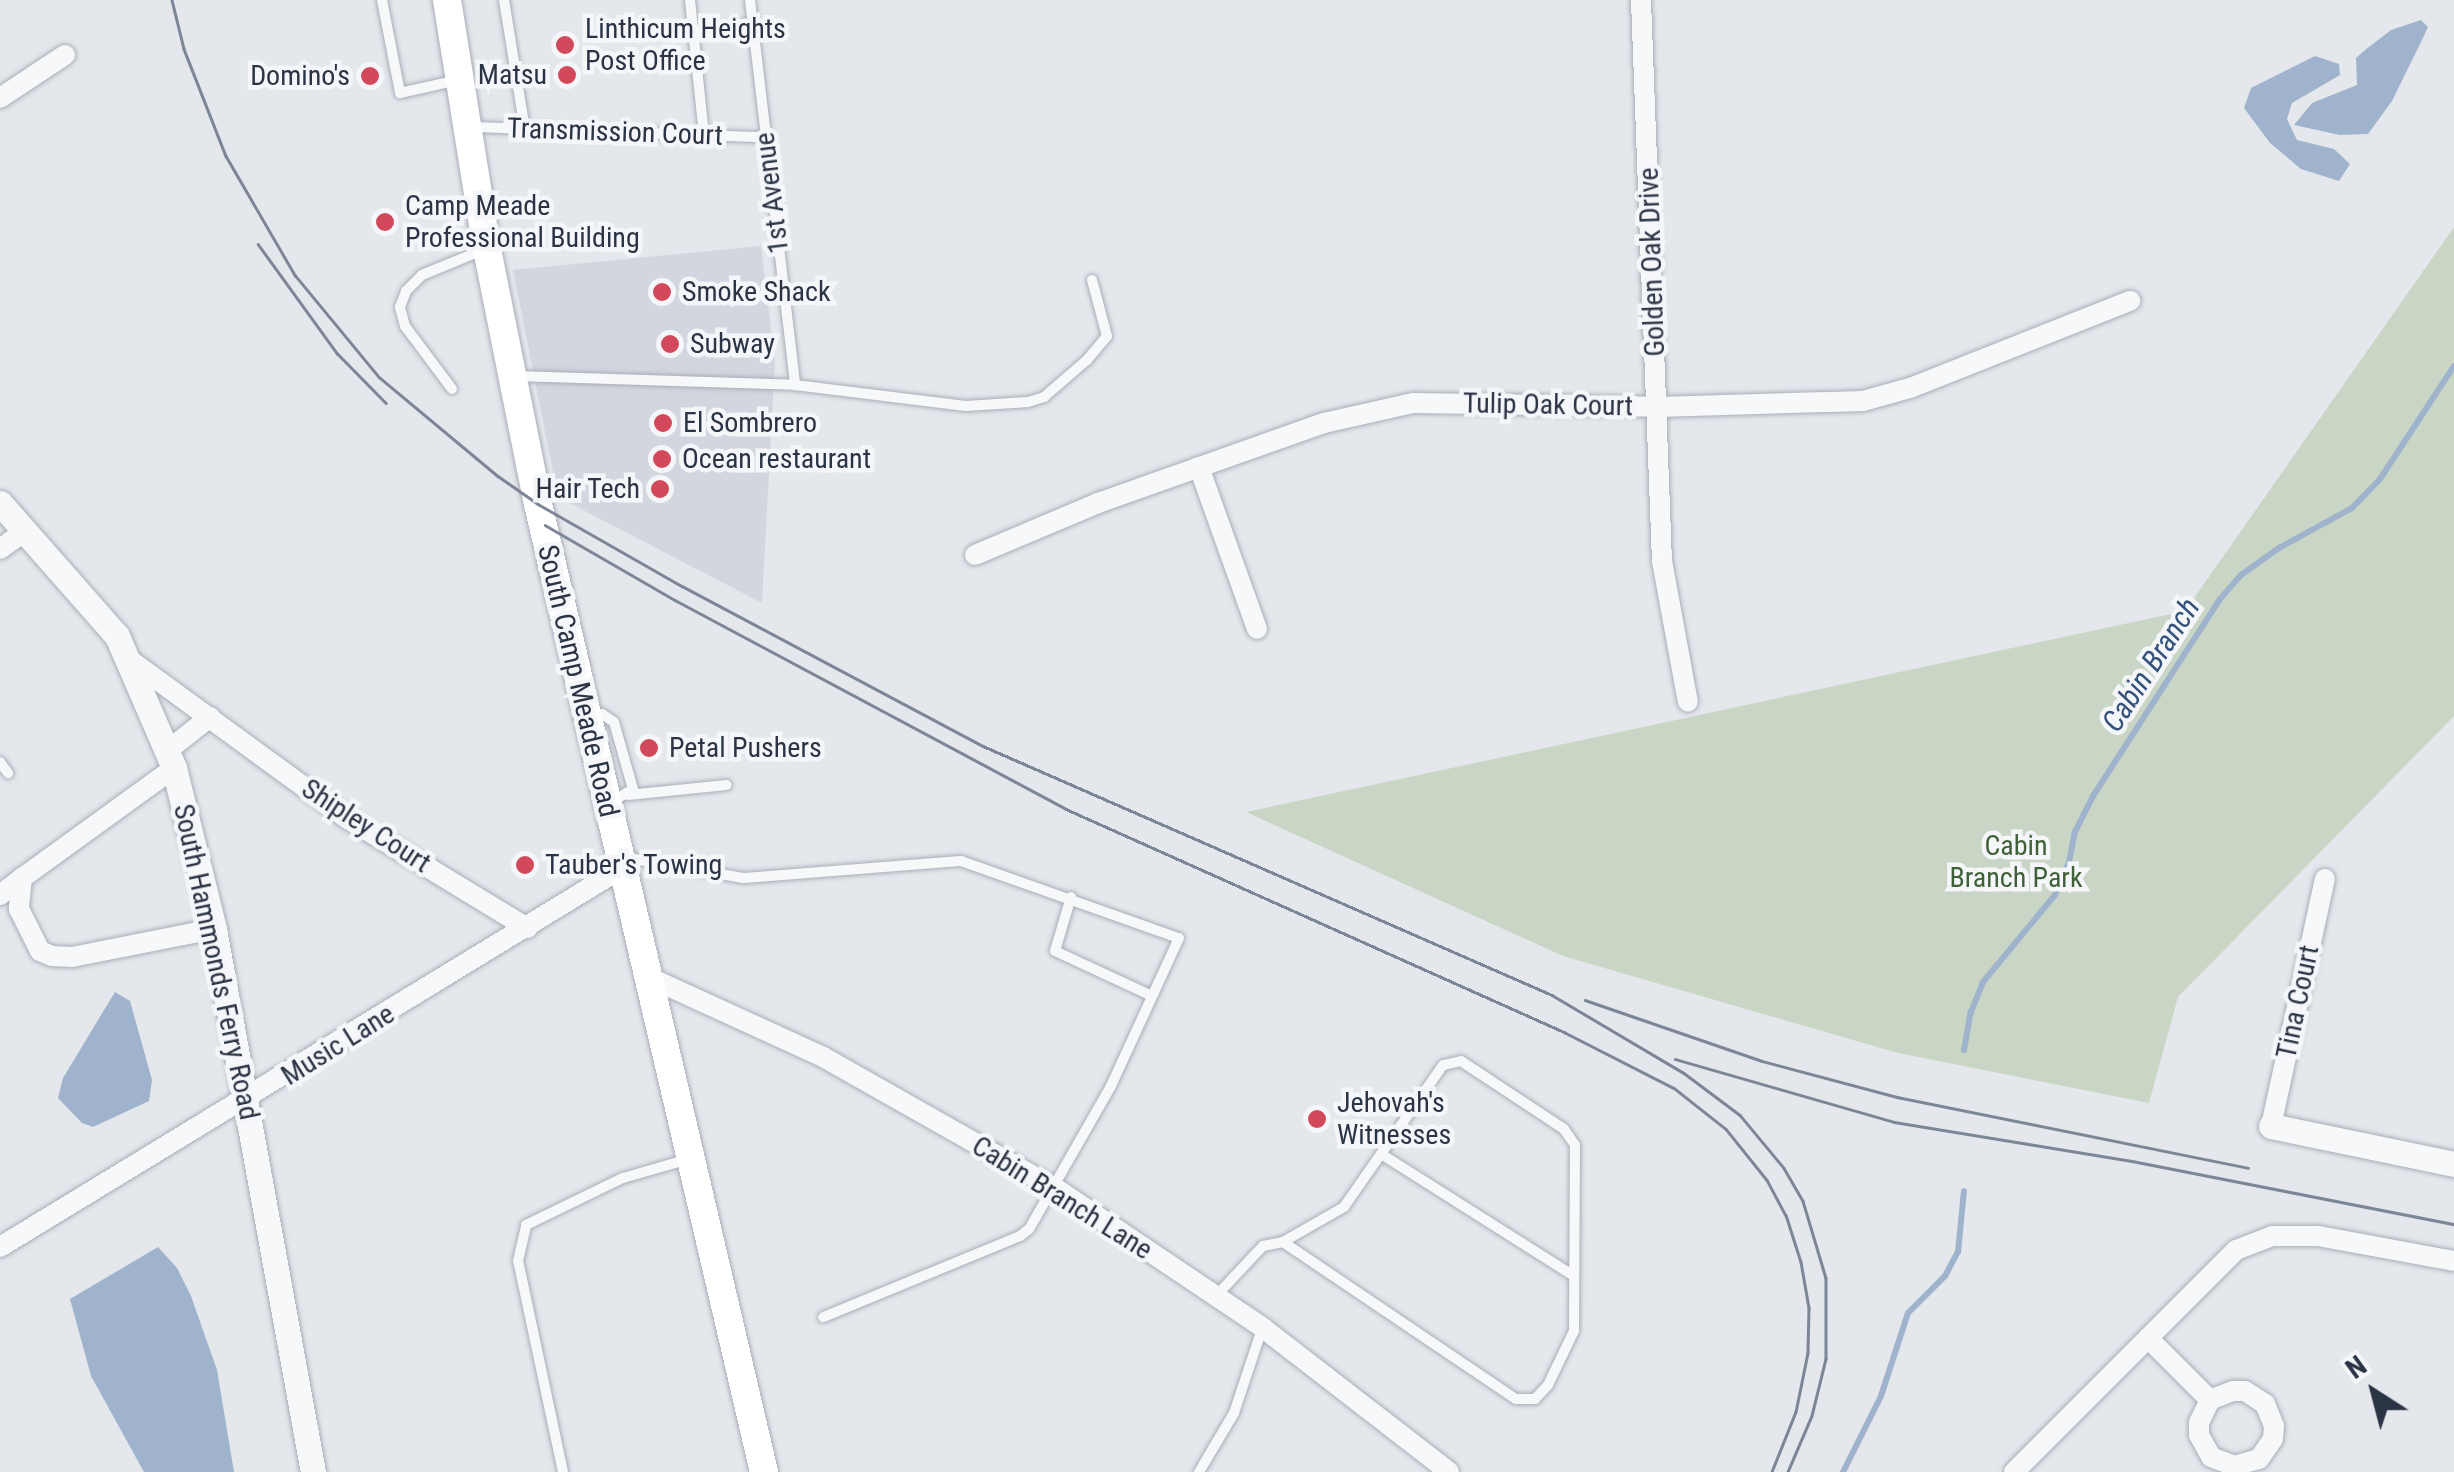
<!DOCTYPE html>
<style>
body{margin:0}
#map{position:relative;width:2454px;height:1472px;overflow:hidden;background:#e4e7ec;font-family:"Roboto Condensed",sans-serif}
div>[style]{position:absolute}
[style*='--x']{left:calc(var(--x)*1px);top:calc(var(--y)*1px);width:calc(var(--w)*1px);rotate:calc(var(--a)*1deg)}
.built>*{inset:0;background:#d2d6de}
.green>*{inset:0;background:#c9d6c5}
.water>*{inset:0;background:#9fb4cc}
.stream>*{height:6px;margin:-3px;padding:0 3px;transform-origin:3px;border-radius:3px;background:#9fb4cc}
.roads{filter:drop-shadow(0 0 2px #a9aeb7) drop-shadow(0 0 2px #a9aeb7)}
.service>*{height:10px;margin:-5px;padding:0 5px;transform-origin:5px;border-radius:5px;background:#f7f8fa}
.minor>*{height:20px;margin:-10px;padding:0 10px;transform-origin:10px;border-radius:10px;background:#f7f8fa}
.tertiary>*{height:25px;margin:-12.5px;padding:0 12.5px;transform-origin:12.5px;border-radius:12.5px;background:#f7f8fa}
.secondary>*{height:28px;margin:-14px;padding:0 14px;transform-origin:14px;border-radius:14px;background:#fff}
.tram>*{height:2.5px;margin:-1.25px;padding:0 1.25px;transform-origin:1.25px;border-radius:1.25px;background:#7d8696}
.dots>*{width:28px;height:28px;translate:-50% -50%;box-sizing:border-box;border:5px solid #f4f6f9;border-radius:50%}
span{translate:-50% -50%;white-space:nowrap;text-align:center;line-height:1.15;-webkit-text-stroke:9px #f4f6f9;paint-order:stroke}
.poi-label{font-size:28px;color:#2b3445}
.left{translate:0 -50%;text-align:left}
.right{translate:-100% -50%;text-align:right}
.street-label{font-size:28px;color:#2b3445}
.park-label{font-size:28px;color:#3f6138}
.water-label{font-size:30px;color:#34527a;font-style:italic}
.north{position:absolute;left:2324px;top:1342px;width:100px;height:100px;-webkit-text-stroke:8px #f4f6f9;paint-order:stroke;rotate:324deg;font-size:28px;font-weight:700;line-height:40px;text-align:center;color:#2b3445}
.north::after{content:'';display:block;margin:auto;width:35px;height:45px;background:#2b3445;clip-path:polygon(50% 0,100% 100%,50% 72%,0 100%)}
</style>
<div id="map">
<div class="built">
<i style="clip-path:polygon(761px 246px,775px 362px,762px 603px,558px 497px,513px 270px)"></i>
</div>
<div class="green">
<i style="clip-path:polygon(2454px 227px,2454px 716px,2178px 997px,2149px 1103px,1898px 1053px,1563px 956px,1246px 812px,2185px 611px)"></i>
</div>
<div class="water">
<i style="clip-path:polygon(2421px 20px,2428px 27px,2421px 42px,2392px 101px,2368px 134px,2340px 135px,2294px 125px,2312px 103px,2357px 85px,2356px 58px,2365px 50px,2391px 30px)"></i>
<i style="clip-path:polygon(2315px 56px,2339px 64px,2340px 75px,2292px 103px,2287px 119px,2297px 140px,2334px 149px,2350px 164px,2339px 181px,2301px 169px,2270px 143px,2244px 108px,2251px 88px)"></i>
<i style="clip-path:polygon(115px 992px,130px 1001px,152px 1080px,149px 1101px,93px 1127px,82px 1123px,58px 1098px,63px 1078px)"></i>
<i style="clip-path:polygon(158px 1247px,177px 1268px,191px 1296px,217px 1370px,234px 1472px,144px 1472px,91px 1376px,70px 1299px)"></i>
</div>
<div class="stream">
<i style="--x:1964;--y:1050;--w:39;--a:-80"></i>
<i style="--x:1971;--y:1012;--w:32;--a:-68"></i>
<i style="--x:1983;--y:982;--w:113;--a:-50.4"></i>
<i style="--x:2055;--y:895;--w:36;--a:-67"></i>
<i style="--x:2069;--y:862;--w:31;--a:-79"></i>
<i style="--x:2075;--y:832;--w:40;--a:-63.4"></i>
<i style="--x:2093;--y:796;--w:234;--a:-57.2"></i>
<i style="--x:2220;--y:599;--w:32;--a:-49"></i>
<i style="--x:2241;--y:575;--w:47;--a:-35.4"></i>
<i style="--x:2279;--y:548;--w:83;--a:-28.7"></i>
<i style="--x:2352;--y:508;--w:40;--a:-46"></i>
<i style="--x:2380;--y:479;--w:135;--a:-56.8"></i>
<i style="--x:1843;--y:1472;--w:85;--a:-63.4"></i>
<i style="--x:1881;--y:1396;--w:87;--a:-72"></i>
<i style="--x:1908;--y:1313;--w:52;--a:-45"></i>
<i style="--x:1945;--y:1276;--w:27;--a:-62"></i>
<i style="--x:1958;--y:1252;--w:61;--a:-84.4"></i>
</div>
<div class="roads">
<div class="service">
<i style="--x:382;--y:0;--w:95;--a:79"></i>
<i style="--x:400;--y:93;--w:59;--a:-12.6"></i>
<i style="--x:504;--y:0;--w:131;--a:80.8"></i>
<i style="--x:690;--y:0;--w:136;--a:84.1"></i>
<i style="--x:750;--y:0;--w:388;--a:83.3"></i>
<i style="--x:693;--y:31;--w:59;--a:-6.8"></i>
<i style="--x:472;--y:127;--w:293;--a:2"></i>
<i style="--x:516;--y:376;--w:279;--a:1.8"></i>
<i style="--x:795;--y:385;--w:172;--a:7"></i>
<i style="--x:966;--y:406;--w:62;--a:-3.7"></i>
<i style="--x:1028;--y:402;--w:17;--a:-17"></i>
<i style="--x:1044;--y:397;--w:57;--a:-40.7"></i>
<i style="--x:1087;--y:360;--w:31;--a:-50"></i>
<i style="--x:1107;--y:336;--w:58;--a:-105"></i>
<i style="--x:452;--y:389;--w:79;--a:-126.7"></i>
<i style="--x:405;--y:326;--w:20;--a:-105"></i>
<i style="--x:400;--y:307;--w:17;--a:-69"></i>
<i style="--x:406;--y:291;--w:23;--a:-45"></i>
<i style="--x:422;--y:275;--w:66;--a:-22.3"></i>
<i style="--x:590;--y:717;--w:12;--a:-14"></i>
<i style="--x:602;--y:714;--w:14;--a:34"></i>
<i style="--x:614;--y:722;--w:70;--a:74.2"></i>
<i style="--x:633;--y:789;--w:26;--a:149"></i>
<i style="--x:0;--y:762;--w:14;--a:54"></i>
<i style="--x:628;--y:795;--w:99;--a:-5.8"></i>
<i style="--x:623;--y:857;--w:122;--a:9.9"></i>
<i style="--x:743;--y:878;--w:219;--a:-4.5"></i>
<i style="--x:961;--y:861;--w:231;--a:19.5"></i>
<i style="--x:1179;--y:938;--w:163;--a:114.7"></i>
<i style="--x:1111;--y:1086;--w:165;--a:119.8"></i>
<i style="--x:1029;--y:1229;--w:11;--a:142"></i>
<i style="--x:1020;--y:1236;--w:213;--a:157.6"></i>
<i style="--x:1071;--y:897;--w:56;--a:106.5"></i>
<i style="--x:1055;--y:951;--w:107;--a:24.9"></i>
<i style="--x:1381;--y:1154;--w:228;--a:32.3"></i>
<i style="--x:1216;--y:1296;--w:69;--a:-46.8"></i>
<i style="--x:1263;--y:1246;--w:20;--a:-11"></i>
<i style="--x:1283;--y:1242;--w:281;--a:34"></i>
<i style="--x:1516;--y:1399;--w:19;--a:0"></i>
<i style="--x:1535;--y:1399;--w:19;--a:-47"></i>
<i style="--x:1548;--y:1385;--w:60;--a:-64.3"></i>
<i style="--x:1574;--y:1331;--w:186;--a:-89.7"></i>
<i style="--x:1575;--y:1145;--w:19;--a:-125"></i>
<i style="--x:1564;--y:1129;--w:123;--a:-146.6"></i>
<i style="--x:1461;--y:1061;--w:18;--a:167"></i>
<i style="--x:1443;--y:1065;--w:173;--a:124.9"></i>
<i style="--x:1344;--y:1207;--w:70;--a:150.2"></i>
<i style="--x:563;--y:1472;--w:216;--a:-102"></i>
<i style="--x:518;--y:1261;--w:37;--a:-77"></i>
<i style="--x:526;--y:1225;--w:108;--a:-25.9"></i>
<i style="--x:623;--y:1178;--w:69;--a:-16.1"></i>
<i style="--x:1199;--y:1472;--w:69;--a:-59.3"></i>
<i style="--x:1234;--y:1413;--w:89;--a:-71.6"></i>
</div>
<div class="minor">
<i style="--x:1641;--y:0;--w:561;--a:87.86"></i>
<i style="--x:1662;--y:561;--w:143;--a:79.6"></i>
<i style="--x:0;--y:98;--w:78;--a:-33.5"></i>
<i style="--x:1199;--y:467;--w:172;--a:70.3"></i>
<i style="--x:0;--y:549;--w:32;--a:-36"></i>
<i style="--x:975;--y:555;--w:134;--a:-22.9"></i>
<i style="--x:1098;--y:503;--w:240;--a:-19.5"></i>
<i style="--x:1324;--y:423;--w:91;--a:-12.7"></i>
<i style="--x:1413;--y:403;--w:245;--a:0.9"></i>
<i style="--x:1658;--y:407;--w:205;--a:-1.7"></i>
<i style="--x:1863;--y:401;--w:49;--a:-15.5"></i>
<i style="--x:1910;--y:388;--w:237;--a:-21.6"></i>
<i style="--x:130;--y:660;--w:270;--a:36.1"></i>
<i style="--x:348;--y:819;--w:210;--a:31.3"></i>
<i style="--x:167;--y:751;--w:55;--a:-38.3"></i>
<i style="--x:174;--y:768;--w:188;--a:144.1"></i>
<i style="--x:22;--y:878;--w:31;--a:96"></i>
<i style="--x:19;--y:909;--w:47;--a:63.4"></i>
<i style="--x:40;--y:951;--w:13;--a:23"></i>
<i style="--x:52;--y:956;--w:20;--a:3"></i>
<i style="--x:72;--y:957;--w:145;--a:-11.2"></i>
<i style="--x:0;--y:895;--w:28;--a:-38"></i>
<i style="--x:644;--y:975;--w:197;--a:24.6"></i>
<i style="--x:823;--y:1057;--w:266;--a:29.5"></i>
<i style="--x:1055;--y:1188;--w:251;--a:33.9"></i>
<i style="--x:1263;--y:1328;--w:235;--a:37.7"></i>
<i style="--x:2271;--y:1126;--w:253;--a:-77.7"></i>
<i style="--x:0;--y:1247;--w:728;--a:-31.35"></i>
<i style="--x:2148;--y:1338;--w:88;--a:45"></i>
<i style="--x:2210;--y:1400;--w:25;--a:116"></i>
<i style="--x:2199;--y:1423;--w:12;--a:90"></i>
<i style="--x:2199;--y:1435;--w:25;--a:61"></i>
<i style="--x:2211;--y:1457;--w:25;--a:21"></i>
<i style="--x:2234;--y:1466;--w:26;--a:-16"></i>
<i style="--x:2259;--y:1459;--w:24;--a:-55"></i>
<i style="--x:2273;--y:1439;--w:13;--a:-86"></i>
<i style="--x:2274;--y:1426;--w:24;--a:-112"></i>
<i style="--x:2265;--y:1404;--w:24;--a:-147"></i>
<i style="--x:2245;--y:1391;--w:12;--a:180"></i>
<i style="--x:2233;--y:1391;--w:25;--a:159"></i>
<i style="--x:2014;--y:1472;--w:314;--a:-45"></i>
<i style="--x:2236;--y:1250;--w:39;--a:-21"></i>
<i style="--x:2272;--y:1236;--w:46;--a:0"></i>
<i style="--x:2318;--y:1236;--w:138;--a:10.4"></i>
</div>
<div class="tertiary">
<i style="--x:0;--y:503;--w:177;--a:48.7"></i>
<i style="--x:117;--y:636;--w:144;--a:66.6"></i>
<i style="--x:174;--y:768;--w:166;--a:76"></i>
<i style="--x:214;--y:929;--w:552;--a:79.67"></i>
<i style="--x:2271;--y:1126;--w:187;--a:11.7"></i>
</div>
<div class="secondary">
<i style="--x:447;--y:0;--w:252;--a:80.9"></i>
<i style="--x:487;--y:249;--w:260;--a:78.7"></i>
<i style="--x:538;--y:504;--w:994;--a:76.86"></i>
</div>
</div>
<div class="tram">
<i style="--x:172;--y:0;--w:50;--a:76.2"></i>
<i style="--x:184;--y:49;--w:115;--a:68.6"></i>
<i style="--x:226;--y:156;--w:138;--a:59.9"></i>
<i style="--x:295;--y:275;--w:132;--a:50.5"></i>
<i style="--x:379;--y:377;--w:155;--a:39.8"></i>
<i style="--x:498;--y:476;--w:49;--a:35"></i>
<i style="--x:538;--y:504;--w:166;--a:29.7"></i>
<i style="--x:682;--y:586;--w:341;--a:28"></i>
<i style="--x:983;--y:746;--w:621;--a:23.63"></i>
<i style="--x:1552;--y:995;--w:153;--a:30.6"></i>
<i style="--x:1684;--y:1073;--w:70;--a:36.9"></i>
<i style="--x:1740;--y:1115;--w:69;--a:50.3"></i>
<i style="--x:1784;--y:1168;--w:38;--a:60"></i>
<i style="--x:1803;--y:1201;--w:80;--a:73.4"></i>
<i style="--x:1826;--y:1278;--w:81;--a:90"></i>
<i style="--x:1826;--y:1359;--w:59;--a:103.8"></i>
<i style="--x:1812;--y:1416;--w:61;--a:113.2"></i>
<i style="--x:258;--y:244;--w:135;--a:54.1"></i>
<i style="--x:337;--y:353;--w:70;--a:45.6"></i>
<i style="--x:545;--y:525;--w:150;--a:30"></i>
<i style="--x:675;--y:600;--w:443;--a:28.1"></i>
<i style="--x:1066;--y:809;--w:546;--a:24.12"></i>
<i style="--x:1564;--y:1032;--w:123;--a:27"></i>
<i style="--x:1674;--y:1088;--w:66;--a:38.3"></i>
<i style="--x:1726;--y:1129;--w:65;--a:51.2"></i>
<i style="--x:1767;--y:1180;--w:40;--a:62"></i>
<i style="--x:1786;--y:1215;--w:49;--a:72.3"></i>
<i style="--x:1801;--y:1262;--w:47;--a:80.1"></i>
<i style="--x:1809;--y:1308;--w:45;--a:91.3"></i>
<i style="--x:1808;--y:1353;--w:60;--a:101.5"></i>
<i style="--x:1796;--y:1412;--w:65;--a:111.8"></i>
<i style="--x:1585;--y:1000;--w:187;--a:19"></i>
<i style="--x:1762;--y:1061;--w:140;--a:14.9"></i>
<i style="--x:1897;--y:1097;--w:358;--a:11.4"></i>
<i style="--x:1675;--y:1059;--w:228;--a:16"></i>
<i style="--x:1894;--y:1122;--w:241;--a:9.3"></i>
<i style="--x:2132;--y:1161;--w:328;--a:11.1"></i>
</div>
<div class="dots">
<i style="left:565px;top:45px;background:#d1495b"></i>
<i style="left:567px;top:75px;background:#d1495b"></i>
<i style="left:370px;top:76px;background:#d1495b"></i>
<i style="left:385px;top:222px;background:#d1495b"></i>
<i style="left:662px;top:292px;background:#d1495b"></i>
<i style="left:670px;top:344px;background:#d1495b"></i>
<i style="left:663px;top:423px;background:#d1495b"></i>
<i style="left:662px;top:459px;background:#d1495b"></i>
<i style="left:660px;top:489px;background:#d1495b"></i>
<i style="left:649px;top:748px;background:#d1495b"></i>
<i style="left:525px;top:865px;background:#d1495b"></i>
<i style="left:1317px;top:1119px;background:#d1495b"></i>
</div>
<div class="poi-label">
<span class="left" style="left:585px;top:45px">Linthicum Heights<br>Post Office</span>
<span class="right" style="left:547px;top:75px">Matsu</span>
<span class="right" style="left:350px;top:76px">Domino's</span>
<span class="left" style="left:405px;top:222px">Camp Meade<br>Professional Building</span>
<span class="left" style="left:682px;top:292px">Smoke Shack</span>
<span class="left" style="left:690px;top:344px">Subway</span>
<span class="left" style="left:683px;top:423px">El Sombrero</span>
<span class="left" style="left:682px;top:459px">Ocean restaurant</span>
<span class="right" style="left:640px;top:489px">Hair Tech</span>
<span class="left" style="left:669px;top:748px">Petal Pushers</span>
<span class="left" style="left:545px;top:865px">Tauber's Towing</span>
<span class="left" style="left:1337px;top:1119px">Jehovah's<br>Witnesses</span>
</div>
<div class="street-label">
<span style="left:615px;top:132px;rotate:2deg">Transmission Court</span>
<span style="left:772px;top:193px;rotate:-97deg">1st Avenue</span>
<span style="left:1652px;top:262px;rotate:-92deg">Golden Oak Drive</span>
<span style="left:1548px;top:405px;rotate:1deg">Tulip Oak Court</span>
<span style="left:578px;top:681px;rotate:77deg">South Camp Meade Road</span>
<span style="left:366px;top:826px;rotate:33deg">Shipley Court</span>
<span style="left:216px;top:962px;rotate:78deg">South Hammonds Ferry Road</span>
<span style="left:2298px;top:1002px;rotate:-78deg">Tina Court</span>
<span style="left:338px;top:1045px;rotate:-32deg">Music Lane</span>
<span style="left:1062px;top:1198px;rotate:32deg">Cabin Branch Lane</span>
</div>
<div class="park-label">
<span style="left:2016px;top:862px">Cabin<br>Branch Park</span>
</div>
<div class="water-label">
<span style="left:2151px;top:665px;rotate:-57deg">Cabin Branch</span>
</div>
<div class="north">N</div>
</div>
